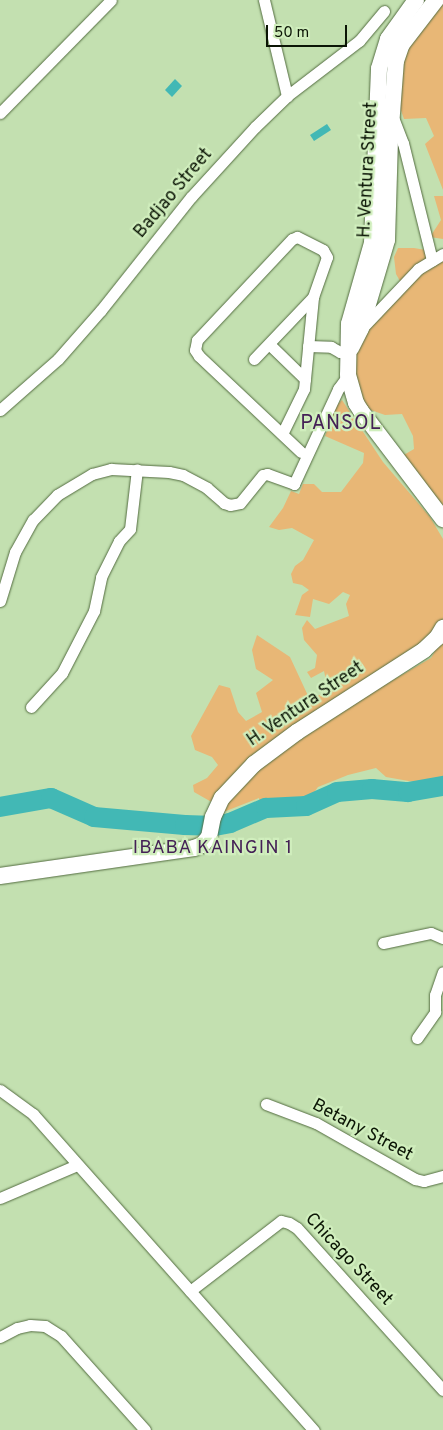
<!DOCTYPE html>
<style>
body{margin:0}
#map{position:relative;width:443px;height:1430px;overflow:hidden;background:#c3e0b0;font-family:Overpass,sans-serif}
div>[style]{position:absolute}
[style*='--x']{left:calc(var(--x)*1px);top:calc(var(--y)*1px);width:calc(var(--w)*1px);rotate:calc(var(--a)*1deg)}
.green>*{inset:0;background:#e8b776}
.water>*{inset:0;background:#42b8b5}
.river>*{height:20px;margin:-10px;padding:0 10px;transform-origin:10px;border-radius:10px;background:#42b8b5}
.roads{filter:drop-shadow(0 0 1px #536c40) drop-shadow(0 0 1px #536c40)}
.street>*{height:11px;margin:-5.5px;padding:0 5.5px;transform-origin:5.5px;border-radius:5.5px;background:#fff}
.secondary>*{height:16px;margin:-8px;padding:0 8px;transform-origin:8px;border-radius:8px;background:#fff}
span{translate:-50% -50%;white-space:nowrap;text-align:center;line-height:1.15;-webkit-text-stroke:4.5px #d0eebd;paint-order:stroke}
.street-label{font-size:18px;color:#0b1505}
.neighbourhood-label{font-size:19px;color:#442056;letter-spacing:1px}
.quarter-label{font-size:20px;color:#442056;letter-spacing:1px}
.scale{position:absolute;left:266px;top:25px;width:81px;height:22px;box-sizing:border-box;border:2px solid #0b1505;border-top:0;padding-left:6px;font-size:15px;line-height:18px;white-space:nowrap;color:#0b1505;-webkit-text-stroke:4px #d0eebd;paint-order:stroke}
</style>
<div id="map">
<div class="green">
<i style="clip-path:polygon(443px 0,443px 190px,425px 144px,434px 136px,426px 118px,404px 119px,397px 99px,400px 67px,408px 44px)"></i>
<i style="clip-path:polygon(434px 196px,443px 196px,443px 239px,430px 237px,441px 220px)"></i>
<i style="clip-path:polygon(398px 248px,414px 248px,443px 253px,443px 510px,402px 456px,414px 449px,413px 436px,402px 414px,385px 415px,359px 406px,353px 375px,355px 356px,371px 324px,405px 290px,396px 274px,394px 257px)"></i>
<i style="clip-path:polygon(342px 400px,383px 462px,430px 517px,443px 539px,443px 620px,427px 643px,269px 745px,215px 804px,194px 792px,193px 785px,207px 778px,218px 765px,212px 757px,195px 750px,191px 736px,219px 685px,230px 688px,238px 712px,246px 721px,262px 712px,256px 693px,273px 680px,256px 669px,252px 650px,257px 635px,290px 657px,310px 700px,328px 690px,324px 671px,311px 678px,307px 672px,315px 668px,317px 655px,304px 640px,302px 628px,307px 620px,315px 629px,349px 616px,346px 604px,350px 595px,343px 592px,329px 604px,313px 599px,310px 617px,295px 615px,302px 595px,309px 590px,302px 585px,293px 583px,291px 574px,295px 566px,303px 560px,314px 540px,292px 528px,279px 530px,269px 527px,283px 508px,291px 491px,299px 494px,303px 484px,314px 484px,322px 492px,341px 492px,363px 463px,364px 453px,325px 436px,336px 406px)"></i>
<i style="clip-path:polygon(443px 637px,443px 779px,420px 783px,386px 777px,376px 768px,348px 775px,318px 787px,307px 802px,260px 805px,259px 798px,221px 813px,231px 793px,312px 727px,431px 658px)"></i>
</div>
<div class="water">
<i style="clip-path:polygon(175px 79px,182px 86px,172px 97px,165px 90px)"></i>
<i style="clip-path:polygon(327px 124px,331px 130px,314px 141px,310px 135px)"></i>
</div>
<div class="river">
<i style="--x:0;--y:807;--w:52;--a:-10"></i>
<i style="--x:51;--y:798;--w:47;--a:23.8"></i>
<i style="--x:94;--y:817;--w:91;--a:5"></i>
<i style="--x:185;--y:825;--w:30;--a:2"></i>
<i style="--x:215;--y:826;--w:15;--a:-11"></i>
<i style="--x:230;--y:823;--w:39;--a:-23"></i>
<i style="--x:266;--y:808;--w:40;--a:-2.9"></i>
<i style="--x:306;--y:806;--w:34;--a:-24"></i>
<i style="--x:337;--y:792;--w:35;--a:-5"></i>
<i style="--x:372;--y:789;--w:36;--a:5"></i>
<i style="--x:408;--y:792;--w:36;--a:-10"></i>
</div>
<div class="roads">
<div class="street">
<i style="--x:264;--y:0;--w:99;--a:76.5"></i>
<i style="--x:0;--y:113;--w:158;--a:-45.5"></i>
<i style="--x:394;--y:120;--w:25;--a:69"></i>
<i style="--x:403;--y:143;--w:121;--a:76.1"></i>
<i style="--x:364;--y:326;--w:79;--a:-46.5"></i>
<i style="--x:418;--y:269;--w:29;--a:-31"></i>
<i style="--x:270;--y:345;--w:49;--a:44.2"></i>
<i style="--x:308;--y:346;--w:23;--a:2"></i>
<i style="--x:331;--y:347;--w:10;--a:29"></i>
<i style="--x:340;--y:352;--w:10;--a:6"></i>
<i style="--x:254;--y:359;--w:86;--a:-46.4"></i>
<i style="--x:0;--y:410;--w:77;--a:-41.3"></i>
<i style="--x:58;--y:359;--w:65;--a:-48.7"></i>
<i style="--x:101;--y:310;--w:144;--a:-51.5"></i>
<i style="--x:191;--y:197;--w:95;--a:-47.6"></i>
<i style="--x:255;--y:127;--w:45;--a:-44.1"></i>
<i style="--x:287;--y:96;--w:91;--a:-37.4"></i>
<i style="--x:359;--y:41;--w:39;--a:-50"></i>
<i style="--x:283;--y:432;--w:48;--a:-64"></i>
<i style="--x:304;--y:389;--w:92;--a:-84.4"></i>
<i style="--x:313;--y:297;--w:42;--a:-70.7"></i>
<i style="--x:327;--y:257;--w:8;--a:-120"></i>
<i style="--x:323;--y:250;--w:29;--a:-153"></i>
<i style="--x:297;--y:237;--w:5;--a:158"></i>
<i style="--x:292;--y:239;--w:139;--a:133.2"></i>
<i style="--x:197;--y:340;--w:10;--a:101"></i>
<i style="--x:195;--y:350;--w:7;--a:56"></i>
<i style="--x:199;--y:356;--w:140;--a:43.3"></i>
<i style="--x:0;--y:601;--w:51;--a:-73"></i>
<i style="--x:15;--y:552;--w:37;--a:-61"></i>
<i style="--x:33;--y:520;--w:35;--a:-46"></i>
<i style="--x:57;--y:495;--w:41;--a:-31"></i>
<i style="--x:92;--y:474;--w:20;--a:-15"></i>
<i style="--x:111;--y:469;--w:58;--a:3"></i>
<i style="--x:169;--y:472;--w:14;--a:12"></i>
<i style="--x:183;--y:475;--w:27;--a:28"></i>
<i style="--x:207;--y:488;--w:23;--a:41"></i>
<i style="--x:224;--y:503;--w:6;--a:18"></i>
<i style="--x:230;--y:505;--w:10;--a:-11"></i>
<i style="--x:240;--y:503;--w:36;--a:-51"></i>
<i style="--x:263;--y:475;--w:4;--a:-14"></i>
<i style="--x:267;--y:474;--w:29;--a:20"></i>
<i style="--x:294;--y:484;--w:105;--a:-65.1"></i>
<i style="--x:338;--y:389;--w:17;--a:-54"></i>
<i style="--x:31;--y:707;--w:46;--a:-47.6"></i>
<i style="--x:62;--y:673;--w:70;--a:-62.7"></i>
<i style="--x:94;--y:611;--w:35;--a:-78"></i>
<i style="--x:101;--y:577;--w:40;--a:-63.4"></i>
<i style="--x:119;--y:541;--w:16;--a:-47"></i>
<i style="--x:130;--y:529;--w:60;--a:-83.3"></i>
<i style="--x:383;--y:943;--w:49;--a:-11.8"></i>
<i style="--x:431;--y:933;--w:13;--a:23"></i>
<i style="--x:417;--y:1038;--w:32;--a:-55"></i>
<i style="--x:435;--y:1012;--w:17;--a:-90"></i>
<i style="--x:435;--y:995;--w:24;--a:-71"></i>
<i style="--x:0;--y:1090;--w:41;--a:36"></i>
<i style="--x:33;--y:1114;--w:423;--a:48.4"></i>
<i style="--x:266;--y:1104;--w:53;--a:20.8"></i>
<i style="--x:316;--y:1123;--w:114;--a:29.5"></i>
<i style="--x:415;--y:1179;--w:9;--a:13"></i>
<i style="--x:424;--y:1181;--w:20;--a:-15"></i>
<i style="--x:0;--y:1198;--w:84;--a:-23.2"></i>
<i style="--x:190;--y:1291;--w:115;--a:-37.6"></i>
<i style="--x:281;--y:1221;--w:8;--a:14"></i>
<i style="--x:289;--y:1223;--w:9;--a:32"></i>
<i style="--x:297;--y:1228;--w:218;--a:48"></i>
<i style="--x:0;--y:1337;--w:19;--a:-28"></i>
<i style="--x:17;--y:1328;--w:13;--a:-13"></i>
<i style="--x:30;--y:1325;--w:15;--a:4"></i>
<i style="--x:45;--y:1326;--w:19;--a:32"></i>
<i style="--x:61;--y:1336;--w:126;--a:48.2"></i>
</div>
<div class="secondary">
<i style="--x:416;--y:0;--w:48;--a:125.7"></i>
<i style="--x:388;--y:39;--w:31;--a:107"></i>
<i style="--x:379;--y:69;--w:174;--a:92.3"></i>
<i style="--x:372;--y:243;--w:84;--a:105.9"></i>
<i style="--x:349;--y:324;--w:51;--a:91.1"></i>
<i style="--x:348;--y:375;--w:29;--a:74"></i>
<i style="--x:356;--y:403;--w:9;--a:58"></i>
<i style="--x:361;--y:411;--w:136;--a:52.8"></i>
<i style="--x:351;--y:348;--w:22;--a:-63"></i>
<i style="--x:361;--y:328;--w:92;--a:-73.5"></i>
<i style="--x:387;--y:240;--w:100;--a:-88.3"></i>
<i style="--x:390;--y:140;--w:79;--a:-85.7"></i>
<i style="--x:396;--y:61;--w:18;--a:-71"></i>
<i style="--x:402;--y:44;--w:56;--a:-52.3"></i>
<i style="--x:0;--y:876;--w:196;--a:-8.2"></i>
<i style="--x:194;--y:848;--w:9;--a:-21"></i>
<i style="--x:202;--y:845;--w:11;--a:-49"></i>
<i style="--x:209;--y:837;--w:20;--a:-79"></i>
<i style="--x:213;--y:817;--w:21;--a:-65"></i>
<i style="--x:222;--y:798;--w:47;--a:-46.7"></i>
<i style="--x:254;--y:764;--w:54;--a:-36.7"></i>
<i style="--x:297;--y:732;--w:151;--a:-32.8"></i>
<i style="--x:424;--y:650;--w:18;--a:-43"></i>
<i style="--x:437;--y:638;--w:12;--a:-59"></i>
</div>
</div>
<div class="street-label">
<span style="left:369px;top:170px;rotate:-87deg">H. Ventura Street</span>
<span style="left:174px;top:194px;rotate:-50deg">Badjao Street</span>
<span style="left:306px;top:705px;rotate:-34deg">H. Ventura Street</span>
<span style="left:362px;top:1131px;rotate:28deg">Betany Street</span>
<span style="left:348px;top:1260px;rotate:47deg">Chicago Street</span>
</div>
<div class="neighbourhood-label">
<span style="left:213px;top:849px">IBABA KAINGIN 1</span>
</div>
<div class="quarter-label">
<span style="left:341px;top:424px">PANSOL</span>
</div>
<div class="scale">50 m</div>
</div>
